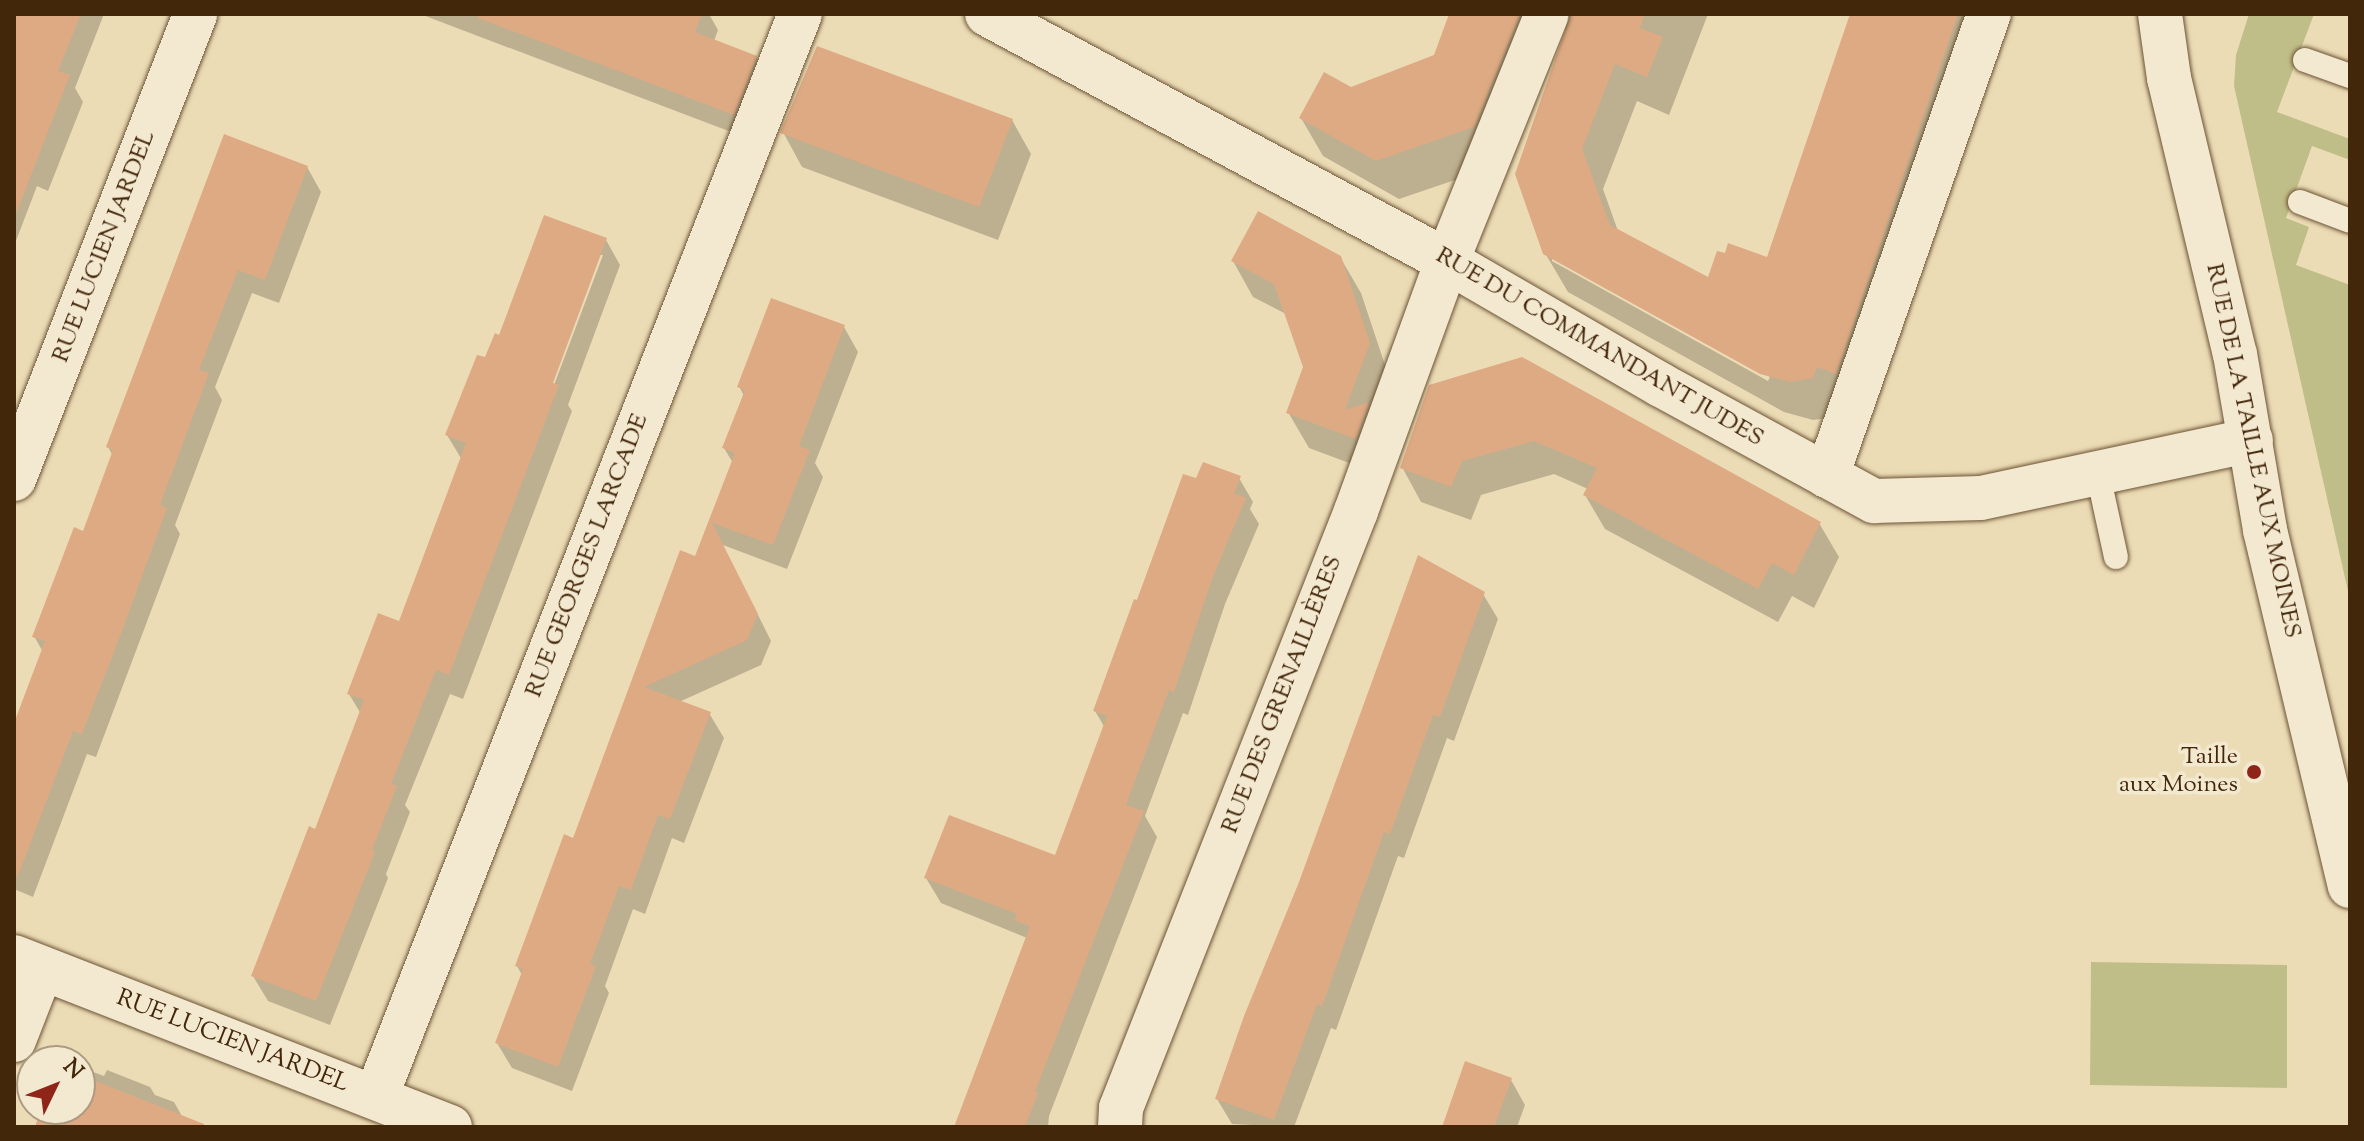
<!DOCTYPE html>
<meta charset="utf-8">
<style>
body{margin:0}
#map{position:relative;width:2364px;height:1141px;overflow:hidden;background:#ecdcb6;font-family:"Sorts Mill Goudy",serif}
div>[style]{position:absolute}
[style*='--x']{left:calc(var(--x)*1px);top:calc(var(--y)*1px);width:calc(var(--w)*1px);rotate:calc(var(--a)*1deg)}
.green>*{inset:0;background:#c0be88}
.shadow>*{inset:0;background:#0003}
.building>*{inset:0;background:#deaa84}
.roads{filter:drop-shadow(0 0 2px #6d5435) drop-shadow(0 0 2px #6d5435)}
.service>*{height:24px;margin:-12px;padding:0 12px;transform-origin:12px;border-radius:12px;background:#f3e8d0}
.minor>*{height:44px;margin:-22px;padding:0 22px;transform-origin:22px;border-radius:22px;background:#f3e8d0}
.tertiary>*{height:44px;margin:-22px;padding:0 22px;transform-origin:22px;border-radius:22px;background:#f3e8d0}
.dots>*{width:22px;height:22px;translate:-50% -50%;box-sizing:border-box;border:4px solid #f3e8d0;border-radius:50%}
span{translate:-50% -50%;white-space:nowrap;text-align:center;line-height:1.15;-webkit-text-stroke:7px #f3e8d0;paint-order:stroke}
.street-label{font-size:24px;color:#43270a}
.poi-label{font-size:24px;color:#43270a}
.right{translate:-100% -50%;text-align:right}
.frame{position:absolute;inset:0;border:16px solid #43270a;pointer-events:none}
.north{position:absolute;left:16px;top:1045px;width:80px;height:80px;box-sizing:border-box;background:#f3e8d0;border:2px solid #ad9b81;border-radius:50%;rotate:47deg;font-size:22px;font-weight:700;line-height:32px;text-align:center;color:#43270a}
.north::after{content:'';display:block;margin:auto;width:28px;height:36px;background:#8f2418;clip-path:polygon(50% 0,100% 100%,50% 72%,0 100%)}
</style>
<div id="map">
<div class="green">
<i style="clip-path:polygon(2249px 14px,2314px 14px,2277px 112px,2350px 139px,2350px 160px,2312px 146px,2286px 218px,2309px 227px,2296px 265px,2350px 285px,2350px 600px,2234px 86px,2236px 55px)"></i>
<i style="clip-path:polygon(2091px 962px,2287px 965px,2287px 1088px,2090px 1085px)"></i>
</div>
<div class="shadow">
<i style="clip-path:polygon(14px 14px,104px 14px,75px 88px,83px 102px,48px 191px,37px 186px,14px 246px)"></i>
<i style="clip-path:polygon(420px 14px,709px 14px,718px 30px,714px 41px,756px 57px,770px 82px,747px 138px)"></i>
<i style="clip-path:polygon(evenodd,1451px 14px,1708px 14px,1669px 115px,1637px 101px,1603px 189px,1618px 231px,1709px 280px,1768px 260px,1852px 14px,1993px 14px,1835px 417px,1813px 420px,1784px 412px,1568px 292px,1545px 253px,1570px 28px,1553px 33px,1496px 166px,1399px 199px,1323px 156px,1301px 118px,1351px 89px,1436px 57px,1451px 14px,1552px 256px,1770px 377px,1768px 381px,1552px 261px,1552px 256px)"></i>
<i style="clip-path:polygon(1012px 120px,1031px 154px,998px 240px,802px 167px,783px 132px)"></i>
<i style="clip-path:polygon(307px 167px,321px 192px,279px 303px,252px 293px,215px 387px,222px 400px,175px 525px,180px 534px,96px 757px,87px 754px,33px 897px,14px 889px,14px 729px,43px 652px,34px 636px,84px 533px,113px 456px,108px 447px)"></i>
<i style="clip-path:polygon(evenodd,606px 240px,620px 265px,568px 405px,572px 411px,463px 699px,450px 694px,405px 805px,410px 812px,386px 874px,388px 878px,330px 1025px,268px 1001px,253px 976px,316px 832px,361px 714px,349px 694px,400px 624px,462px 460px,447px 435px,500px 337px,606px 240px,599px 255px,603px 255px,551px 393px,547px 392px,599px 255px)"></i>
<i style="clip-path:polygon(1340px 257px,1361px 293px,1390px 380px,1376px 473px,1309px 448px,1288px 412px,1305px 367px,1286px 314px,1253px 297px,1233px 261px)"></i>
<i style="clip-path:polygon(844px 327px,858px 352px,815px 463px,823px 477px,787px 569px,723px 545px,771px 641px,761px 665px,679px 702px,709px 713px,724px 738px,684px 843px,672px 838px,645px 914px,633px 909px,605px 986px,609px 993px,572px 1091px,512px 1068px,497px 1043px,522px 975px,517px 966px,696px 559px,733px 463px,724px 448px,744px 396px,739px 386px)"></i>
<i style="clip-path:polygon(1430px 386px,1819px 523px,1839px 557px,1814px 608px,1792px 596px,1778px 622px,1605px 529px,1585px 495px,1588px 489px,1554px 474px,1481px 495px,1471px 520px,1421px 502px,1402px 467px)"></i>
<i style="clip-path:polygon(1184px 476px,1197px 481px,1239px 478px,1253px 502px,1250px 509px,1259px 524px,1225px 604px,1188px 715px,1183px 713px,1145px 816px,1157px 837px,1049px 1116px,1048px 1127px,956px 1127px,1027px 938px,941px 903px,926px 878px,1057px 858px,1105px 728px,1095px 711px)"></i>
<i style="clip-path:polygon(1483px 594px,1498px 619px,1454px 741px,1447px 738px,1404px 858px,1398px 856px,1336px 1030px,1331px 1028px,1294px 1127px,1232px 1124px,1217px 1099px)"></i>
<i style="clip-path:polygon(80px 1067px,104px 1076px,107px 1070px,150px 1087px,155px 1095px,174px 1102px,183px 1118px,207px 1127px,49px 1127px,44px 1109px,80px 1109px)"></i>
<i style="clip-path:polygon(1511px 1080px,1525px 1105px,1517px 1127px,1444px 1127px)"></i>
</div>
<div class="building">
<i style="clip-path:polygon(14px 14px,81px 14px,58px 71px,70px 75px,17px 211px,14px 210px)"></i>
<i style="clip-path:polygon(479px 14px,702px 14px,695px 32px,757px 56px,734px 115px,478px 18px)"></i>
<i style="clip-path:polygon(1449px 14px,1520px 14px,1474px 127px,1376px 161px,1299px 118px,1324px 72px,1351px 87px,1434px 55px)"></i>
<i style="clip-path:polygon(1571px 14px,1645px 14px,1640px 28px,1663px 37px,1647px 77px,1615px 64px,1582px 149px,1610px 225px,1708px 277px,1717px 251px,1725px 253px,1728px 243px,1767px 257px,1850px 14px,1958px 14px,1836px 374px,1817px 367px,1813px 378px,1790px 382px,1760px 374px,1543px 254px,1515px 174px)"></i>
<i style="clip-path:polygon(817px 46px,1013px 119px,979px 207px,780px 133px)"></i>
<i style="clip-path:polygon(224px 134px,308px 166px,265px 280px,238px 270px,199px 370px,209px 373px,160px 505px,167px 508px,119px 639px,82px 734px,73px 731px,18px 876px,14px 876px,14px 723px,45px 641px,32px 637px,74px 527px,83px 531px,113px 450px,106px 447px)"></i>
<i style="clip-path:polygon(1258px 211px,1341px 256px,1370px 343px,1345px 410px,1369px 402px,1356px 439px,1286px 413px,1303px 367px,1274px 284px,1231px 261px)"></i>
<i style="clip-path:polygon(544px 215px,607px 238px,553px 383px,559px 385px,449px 675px,436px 670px,391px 784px,397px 786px,372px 850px,375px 852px,316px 1001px,251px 976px,309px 826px,315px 829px,364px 700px,347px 694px,378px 613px,399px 621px,466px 443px,445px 435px,477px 355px,485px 357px,495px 333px,499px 335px)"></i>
<i style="clip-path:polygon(771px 298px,845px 325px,799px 446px,810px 450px,773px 545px,712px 523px,758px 614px,747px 640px,644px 687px,711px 712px,670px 819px,658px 815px,631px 890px,619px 886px,590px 964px,596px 966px,558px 1067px,495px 1043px,523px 969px,515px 966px,564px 834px,573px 838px,680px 550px,695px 556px,735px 453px,722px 448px,745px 390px,737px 387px)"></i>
<i style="clip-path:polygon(1522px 357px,1821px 522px,1794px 575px,1772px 563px,1758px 589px,1583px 495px,1597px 468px,1534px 441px,1462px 461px,1451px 487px,1400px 468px,1429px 385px)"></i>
<i style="clip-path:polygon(1203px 462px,1241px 476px,1234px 493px,1246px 498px,1212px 579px,1174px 692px,1169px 690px,1126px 805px,1144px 811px,1035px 1092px,1038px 1093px,1025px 1127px,954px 1127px,1030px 926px,1014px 920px,1017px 914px,924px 878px,949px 815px,1055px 855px,1107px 716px,1093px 711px,1134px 599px,1137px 600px,1183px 474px,1196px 478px)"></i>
<i style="clip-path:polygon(1418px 555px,1485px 592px,1440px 717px,1433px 715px,1390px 834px,1384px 832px,1322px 1006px,1317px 1004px,1274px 1120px,1215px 1099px,1244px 1016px,1299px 882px)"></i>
<i style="clip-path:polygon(1465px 1061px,1512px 1078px,1494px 1127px,1442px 1127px)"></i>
<i style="clip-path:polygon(80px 1075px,204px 1124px,204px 1127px,35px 1127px,41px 1109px,80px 1109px)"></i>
</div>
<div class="roads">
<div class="service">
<i style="--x:2305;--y:60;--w:48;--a:19.6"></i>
<i style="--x:2300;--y:202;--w:53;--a:20.8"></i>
<i style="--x:2098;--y:474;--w:85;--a:77.8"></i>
</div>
<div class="minor">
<i style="--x:987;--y:14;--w:522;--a:28.23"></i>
<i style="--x:1447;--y:261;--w:247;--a:30.1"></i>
<i style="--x:1661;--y:385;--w:243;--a:28.6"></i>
<i style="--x:1874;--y:501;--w:107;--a:-1.6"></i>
<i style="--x:1981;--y:498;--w:276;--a:-12.1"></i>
<i style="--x:1827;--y:476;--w:490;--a:-70.7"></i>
<i style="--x:14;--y:479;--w:499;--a:-68.7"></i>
<i style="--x:14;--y:957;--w:468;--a:21.3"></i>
<i style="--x:14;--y:1040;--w:77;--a:-68.7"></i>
<i style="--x:376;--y:1097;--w:1163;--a:-68.62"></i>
<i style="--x:1120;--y:1127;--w:19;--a:-87"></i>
<i style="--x:1121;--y:1108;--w:642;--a:-68.51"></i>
<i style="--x:1356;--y:511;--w:266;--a:-70"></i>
<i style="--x:1447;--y:261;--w:266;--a:-68"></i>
</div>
<div class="tertiary">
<i style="--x:2160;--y:14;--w:65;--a:82"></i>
<i style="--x:2169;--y:78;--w:284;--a:76.6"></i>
<i style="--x:2235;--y:354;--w:179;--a:80.3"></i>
<i style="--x:2265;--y:530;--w:366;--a:76.6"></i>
</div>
</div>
<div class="dots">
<i style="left:2254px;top:772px;background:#8f2418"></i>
</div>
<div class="street-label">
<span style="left:105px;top:247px;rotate:-69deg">RUE LUCIEN JARDEL</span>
<span style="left:1599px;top:348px;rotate:30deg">RUE DU COMMANDANT JUDES</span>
<span style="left:2252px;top:451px;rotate:78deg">RUE DE LA TAILLE AUX MOINES</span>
<span style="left:588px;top:556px;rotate:-69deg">RUE GEORGES LARCADE</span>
<span style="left:1283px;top:695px;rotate:-69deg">RUE DES GRENAILLÈRES</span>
<span style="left:232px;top:1042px;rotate:21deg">RUE LUCIEN JARDEL</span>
</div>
<div class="poi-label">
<span class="right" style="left:2238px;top:772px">Taille<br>aux Moines</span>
</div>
<div class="frame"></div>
<div class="north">N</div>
</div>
